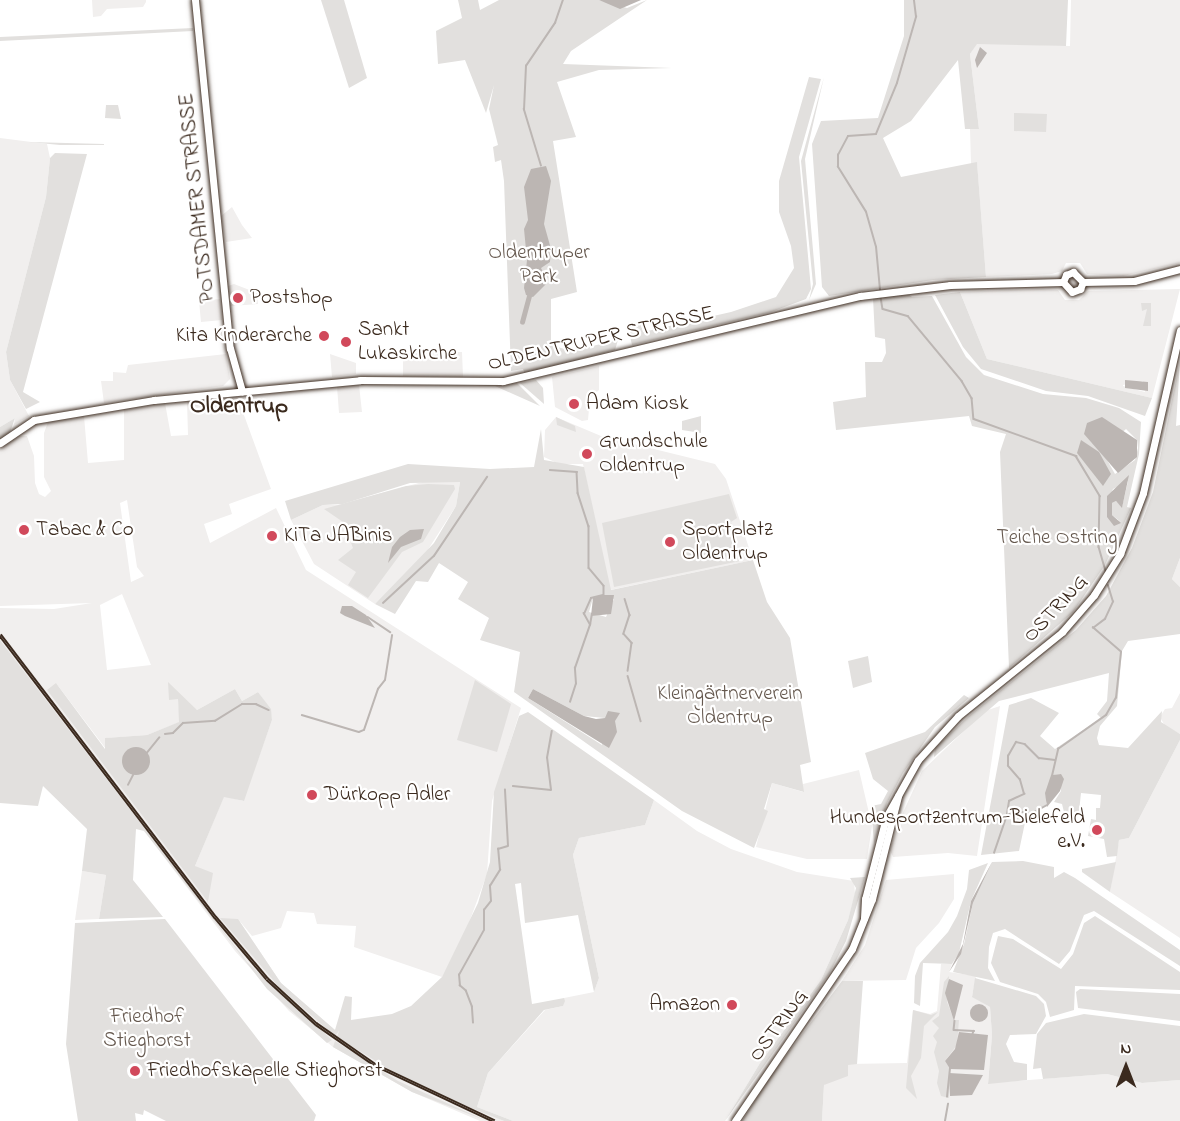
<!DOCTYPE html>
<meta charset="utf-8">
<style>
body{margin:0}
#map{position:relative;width:1180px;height:1121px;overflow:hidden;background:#fff;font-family:"Indie Flower",sans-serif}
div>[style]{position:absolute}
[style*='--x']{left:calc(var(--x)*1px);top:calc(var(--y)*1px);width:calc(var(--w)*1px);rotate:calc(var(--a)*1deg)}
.built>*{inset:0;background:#f1efee}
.green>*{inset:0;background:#e2e0de}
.water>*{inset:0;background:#bcb6b3}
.round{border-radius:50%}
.stream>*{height:1.5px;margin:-0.75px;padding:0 0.75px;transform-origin:0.75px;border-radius:0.75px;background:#bcb6b3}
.canal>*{height:4.5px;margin:-2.25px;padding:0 2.25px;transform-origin:2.25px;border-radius:2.25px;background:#bcb6b3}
.roads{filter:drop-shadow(0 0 2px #3b2a1e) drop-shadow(0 0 2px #3b2a1e)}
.secondary>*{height:7px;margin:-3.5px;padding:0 3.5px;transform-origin:3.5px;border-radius:3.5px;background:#fff}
.rail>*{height:4px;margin-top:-2px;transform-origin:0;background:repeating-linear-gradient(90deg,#fff 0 4.5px,#3b2a1e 0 9px);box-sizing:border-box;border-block:2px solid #3b2a1e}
.dots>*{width:16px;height:16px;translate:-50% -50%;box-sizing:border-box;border:3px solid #fff;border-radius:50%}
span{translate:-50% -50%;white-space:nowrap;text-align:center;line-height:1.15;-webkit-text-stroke:4.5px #fff;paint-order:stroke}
.street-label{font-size:21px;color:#3b2a1e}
.park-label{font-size:21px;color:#65584e}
.poi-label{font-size:21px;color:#3b2a1e}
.left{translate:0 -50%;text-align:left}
.right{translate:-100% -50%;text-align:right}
.quarter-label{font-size:24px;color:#3b2a1e;font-weight:700}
.north{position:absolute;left:1096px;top:1037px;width:60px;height:60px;-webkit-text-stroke:4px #fff;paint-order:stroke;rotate:0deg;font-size:16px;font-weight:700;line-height:24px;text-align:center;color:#3b2a1e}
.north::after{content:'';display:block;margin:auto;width:21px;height:27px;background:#3b2a1e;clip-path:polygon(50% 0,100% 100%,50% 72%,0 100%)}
</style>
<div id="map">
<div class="built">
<i style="clip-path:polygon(92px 0,146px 0,146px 2px,143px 7px,107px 9px,101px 16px,93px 17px)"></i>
<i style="clip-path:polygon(1071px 0,1180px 0,1180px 263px,1123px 276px,1087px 274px,1080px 263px,1066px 263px,1062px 271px,1052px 274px,986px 277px,977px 163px,971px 164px,970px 129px,979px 129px,970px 54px,977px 43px,1070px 46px)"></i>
<i style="clip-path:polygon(0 138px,47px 144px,50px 158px,46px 197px,6px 352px,10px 380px,29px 416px,14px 425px,15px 418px,0 427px)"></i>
<i style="clip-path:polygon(232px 207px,242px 225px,252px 238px,226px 242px,221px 216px)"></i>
<i style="clip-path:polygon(234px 284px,257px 293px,258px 304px,230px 306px,228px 286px)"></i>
<i style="clip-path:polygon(evenodd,1040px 289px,1058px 290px,1065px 300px,1079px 300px,1088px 291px,1180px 289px,1152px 398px,987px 359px,960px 292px,1040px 289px,1143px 381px,1145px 392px,1123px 386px,1123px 385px,1143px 381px)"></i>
<i style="clip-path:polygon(220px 299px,222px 320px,201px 322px,199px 301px)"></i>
<i style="clip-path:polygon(462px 352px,463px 377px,403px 376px,403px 353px)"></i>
<i style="clip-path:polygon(226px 354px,230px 379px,223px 386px,104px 403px,101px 381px,113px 381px,113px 372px,126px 373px,128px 365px)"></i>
<i style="clip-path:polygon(330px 354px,356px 363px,356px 374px,332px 377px)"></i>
<i style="clip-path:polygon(599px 366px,599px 390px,590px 398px,588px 420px,582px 421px,555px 407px,552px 377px)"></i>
<i style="clip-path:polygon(359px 385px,362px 412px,339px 413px,337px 386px)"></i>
<i style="clip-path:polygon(evenodd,237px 396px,271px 489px,229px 504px,232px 514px,204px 524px,210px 543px,276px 508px,306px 570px,521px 708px,492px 801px,487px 874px,464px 936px,442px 977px,354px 947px,356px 926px,317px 924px,314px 913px,287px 911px,281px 928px,252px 936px,238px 919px,281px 983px,335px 1030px,439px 1092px,504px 1121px,480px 1121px,412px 1092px,333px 1047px,289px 1011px,235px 951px,0 640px,0 608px,54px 609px,92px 603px,0 606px,0 449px,18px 436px,27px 436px,34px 456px,35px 483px,39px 494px,45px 497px,51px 491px,44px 477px,44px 433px,48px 422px,84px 416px,88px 463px,124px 460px,124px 409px,165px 403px,171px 436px,188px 435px,187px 401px,237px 396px,127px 500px,137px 567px,144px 576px,131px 582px,120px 503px,127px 500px,237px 396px,122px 594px,151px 665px,107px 670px,100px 605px,122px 594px,237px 396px,56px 683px,106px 749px,106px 738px,147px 735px,180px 722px,178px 699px,197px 710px,235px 689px,242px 701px,258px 692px,270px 709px,272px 720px,243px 801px,224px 796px,195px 866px,209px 902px,84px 737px,56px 683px)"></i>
<i style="clip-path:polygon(556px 417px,601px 436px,715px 464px,726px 479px,753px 560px,610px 590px,583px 464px,559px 464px,544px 457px,545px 430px)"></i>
<i style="clip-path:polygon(430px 480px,460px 482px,456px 506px,420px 562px,375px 604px,314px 564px,291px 520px,323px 505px,338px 505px)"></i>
<i style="clip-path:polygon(1180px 558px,1180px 587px,1172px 579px)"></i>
<i style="clip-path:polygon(1180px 693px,1180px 734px,1165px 726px,1160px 717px,1165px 709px,1172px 708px)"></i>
<i style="clip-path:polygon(1000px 706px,977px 856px,948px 853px,893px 857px,890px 850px,901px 817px,922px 771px,985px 711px)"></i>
<i style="clip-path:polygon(1180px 740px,1180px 938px,1110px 892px,1119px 840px,1129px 838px)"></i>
<i style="clip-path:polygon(859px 770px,872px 826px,867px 859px,807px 859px,756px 847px,772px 783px,803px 792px,803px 784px)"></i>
<i style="clip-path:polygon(654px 800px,697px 831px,731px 849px,797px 872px,854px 881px,855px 894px,848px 920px,821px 980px,760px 1063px,725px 1121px,513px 1121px,477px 1107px,488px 1073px,545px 1010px,563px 1006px,564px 998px,594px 992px,599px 978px,573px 855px,579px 838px,645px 825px)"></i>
<i style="clip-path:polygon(82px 871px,106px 875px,99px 919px,75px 920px)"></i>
<i style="clip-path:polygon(954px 874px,954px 899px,939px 923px,916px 948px,906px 980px,842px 981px,865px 945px,886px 880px)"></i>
<i style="clip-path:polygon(941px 964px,952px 964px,949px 972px,976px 976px,972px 996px,990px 1007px,992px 1035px,988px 1083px,1107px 1074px,1142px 1083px,1180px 1080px,1180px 1121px,822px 1121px,824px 1085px,848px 1064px,907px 1063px,913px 1010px,930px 1014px,937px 1011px)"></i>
</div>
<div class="green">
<i style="clip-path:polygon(321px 0,344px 0,367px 78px,349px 88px)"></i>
<i style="clip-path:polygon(458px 0,478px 0,480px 10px,499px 0,599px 0,627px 8px,647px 0,571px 51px,563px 64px,672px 68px,599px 70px,557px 82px,576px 137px,553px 141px,577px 292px,551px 299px,551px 345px,571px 351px,618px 340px,615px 350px,525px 374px,523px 369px,511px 371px,504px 181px,501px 160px,495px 162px,493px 147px,498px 145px,489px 109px,494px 85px,486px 113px,465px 60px,438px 64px,436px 31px,462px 18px)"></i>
<i style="clip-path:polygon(904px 0,1068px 0,1066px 46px,977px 44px,970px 54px,979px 129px,965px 129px,958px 60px,911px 121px,883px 138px,901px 177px,977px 162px,986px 277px,933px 280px,829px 296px,822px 287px,812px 144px,821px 121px,878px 118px,904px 36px)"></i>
<i style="clip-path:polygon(193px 28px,193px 31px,0 41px,0 37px)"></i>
<i style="clip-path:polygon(809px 77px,821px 79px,799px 157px,811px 289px,806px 299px,771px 312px,632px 345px,629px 332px,640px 322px,643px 332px,731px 312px,776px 297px,794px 268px,791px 246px,779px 212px,779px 181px)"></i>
<i style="clip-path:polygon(824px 77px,805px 159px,816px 284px,809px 300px,813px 284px,801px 161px)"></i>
<i style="clip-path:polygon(106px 105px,118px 105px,121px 119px,105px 118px)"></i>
<i style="clip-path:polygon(1014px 113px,1047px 114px,1046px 132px,1014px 131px)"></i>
<i style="clip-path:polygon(29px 142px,104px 144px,104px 145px,60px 145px)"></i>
<i style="clip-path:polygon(55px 153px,87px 154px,23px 392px,40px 402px,26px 409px,10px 380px,6px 352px,46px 197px,50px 158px)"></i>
<i style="clip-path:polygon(960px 292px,987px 359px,1152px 398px,1145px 416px,1088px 396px,1046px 391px,981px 369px,963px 347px,935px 295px)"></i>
<i style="clip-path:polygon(evenodd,908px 294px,912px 297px,932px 296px,966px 357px,984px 375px,1043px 394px,1086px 398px,1119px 408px,1141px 422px,1139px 454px,1127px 507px,1131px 508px,1105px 565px,1073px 612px,1009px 668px,1000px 452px,1006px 434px,972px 426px,969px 416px,836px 430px,833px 402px,866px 397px,865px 362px,882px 362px,886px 353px,885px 339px,875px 337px,873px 298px,908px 294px,1126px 429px,1137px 440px,1138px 448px,1135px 460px,1115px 474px,1102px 451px,1126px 429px,908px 294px,1128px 481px,1122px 507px,1116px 501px,1112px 503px,1112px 515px,1121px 522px,1109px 515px,1108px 500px,1113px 489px,1128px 481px)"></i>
<i style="clip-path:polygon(1141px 303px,1151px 303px,1151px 326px,1143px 326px,1147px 309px,1142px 311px)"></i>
<i style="clip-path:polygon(1180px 361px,1176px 426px,1180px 425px,1180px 558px,1172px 579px,1180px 587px,1180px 634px,1128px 641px,1122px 651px,1117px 706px,1100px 726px,1097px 738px,1099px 745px,1128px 748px,1162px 711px,1161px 722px,1180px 734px,1180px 740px,1129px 838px,1119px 840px,1117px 856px,1107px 857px,1104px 839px,1088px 836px,1091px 819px,1096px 820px,1096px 808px,1100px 808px,1101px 795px,1081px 793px,1079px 812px,1064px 812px,1062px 804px,1054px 802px,1061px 791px,1061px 774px,1051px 775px,1046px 805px,1036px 812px,1022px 813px,1026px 818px,1019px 851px,981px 855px,1009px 705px,1031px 698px,1059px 713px,1040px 736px,1055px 749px,1101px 718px,1097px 714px,1107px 701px,1109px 673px,999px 701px,934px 757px,935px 748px,969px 716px,1076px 630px,1106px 596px,1132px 548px,1153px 492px)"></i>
<i style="clip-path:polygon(536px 380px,543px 388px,544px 404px,520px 383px)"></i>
<i style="clip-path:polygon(517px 383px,540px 406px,495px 386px,474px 386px)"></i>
<i style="clip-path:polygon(701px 416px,701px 433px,682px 430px,682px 421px)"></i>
<i style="clip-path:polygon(556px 417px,575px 426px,576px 432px,557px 425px)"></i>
<i style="clip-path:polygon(15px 418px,10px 432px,0 440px,0 427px)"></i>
<i style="clip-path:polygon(evenodd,541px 429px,544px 460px,584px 467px,611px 590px,753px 560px,767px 602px,790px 638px,811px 762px,800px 765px,804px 792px,772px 783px,764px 809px,768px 811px,754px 848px,682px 811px,514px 692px,520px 652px,480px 640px,489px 618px,458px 599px,468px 582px,439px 563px,428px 582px,416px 581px,395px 614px,375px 604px,434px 543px,456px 506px,460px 482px,410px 483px,343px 504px,323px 505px,291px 520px,285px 501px,408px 464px,490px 469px,534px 467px,541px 429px,603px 595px,614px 599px,606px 617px,589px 612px,593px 598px,603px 595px,541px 429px,533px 689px,584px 716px,605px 718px,602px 745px,528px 698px,533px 689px)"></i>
<i style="clip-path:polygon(428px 484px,454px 485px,455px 489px,423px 542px,402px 552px,368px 598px,348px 585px,356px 572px,338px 560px,353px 548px,343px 522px,324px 509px,406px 486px)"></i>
<i style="clip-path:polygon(729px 494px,737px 518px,731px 522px,740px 561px,614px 587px,602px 523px)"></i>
<i style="clip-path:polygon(0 640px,247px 962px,332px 1040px,327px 1043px,267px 989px,144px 831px,136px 829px,133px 880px,163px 917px,99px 919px,106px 875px,82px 871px,87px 829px,43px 786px,38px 806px,0 803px)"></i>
<i style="clip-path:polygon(868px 656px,872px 682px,853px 688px,848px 661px)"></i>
<i style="clip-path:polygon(475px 680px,511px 704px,497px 752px,457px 740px)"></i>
<i style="clip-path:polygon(168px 682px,197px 710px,235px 689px,242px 701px,258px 692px,271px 709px,272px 720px,244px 801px,224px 797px,195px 866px,213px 873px,208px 902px,47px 690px,56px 683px,105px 749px,105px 738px,147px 735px,179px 722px,178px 699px,169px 700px)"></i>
<i style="clip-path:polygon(964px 695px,969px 698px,935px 727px,903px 773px,887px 803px,874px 844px,871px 806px,881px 804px,888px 791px,873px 779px,865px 753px,925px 732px)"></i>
<i style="clip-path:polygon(528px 712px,654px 800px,645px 825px,579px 838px,573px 855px,599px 978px,594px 992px,578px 915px,525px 923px,521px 883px,515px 884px,532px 1004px,564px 998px,565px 1001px,563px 1006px,544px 1010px,488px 1073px,477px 1107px,513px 1121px,504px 1121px,416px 1086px,337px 1037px,339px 1031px,335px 1036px,279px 987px,220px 918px,238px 919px,281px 983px,335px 1030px,345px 996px,352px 997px,351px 1020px,392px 1014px,411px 1006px,442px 977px,478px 903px,490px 862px,494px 792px,519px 716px)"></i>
<i style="clip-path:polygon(1023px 861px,1054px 867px,1054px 878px,1064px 872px,1075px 878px,1180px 950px,1180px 966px,1094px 911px,1084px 915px,1070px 951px,1059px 964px,1005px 929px,993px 933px,989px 947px,988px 968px,995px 981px,953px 972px,964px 944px,973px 903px,992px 862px)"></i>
<i style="clip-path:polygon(1116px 862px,1110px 892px,1082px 872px,1082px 869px)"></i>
<i style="clip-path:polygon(988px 863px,971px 901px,959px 953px,952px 964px,923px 963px,920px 1006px,914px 1003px,915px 976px,920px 963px,948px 932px,957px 916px,967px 889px,969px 870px)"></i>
<i style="clip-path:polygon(865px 877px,846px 941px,829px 974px,725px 1121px,760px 1063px,821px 980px,848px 920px,856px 888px,850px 878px)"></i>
<i style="clip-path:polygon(1095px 916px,1180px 972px,1180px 990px,1075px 986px,1074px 1010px,1050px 1017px,1046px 1002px,1038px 994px,1000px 982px,991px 963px,998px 936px,1013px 939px,1061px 969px,1073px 954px,1084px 923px)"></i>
<i style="clip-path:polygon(165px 919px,316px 1115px,314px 1121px,166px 1121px,144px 1110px,143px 1115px,135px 1113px,136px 1121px,78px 1121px,66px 1044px,75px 923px)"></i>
<i style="clip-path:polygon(949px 976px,947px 1002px,954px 1020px,959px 1020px,957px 1045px,945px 1061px,950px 1069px,949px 1098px,941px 1096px,937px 1083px,939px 1071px,934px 1052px,937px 1042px,933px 1036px,939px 1028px,932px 1021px,939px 1016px,944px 982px)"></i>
<i style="clip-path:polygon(975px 978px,1036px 996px,1044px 1004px,1046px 1016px,1036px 1034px,1010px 1035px,1006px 1044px,1014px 1062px,1027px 1064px,1027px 1080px,988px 1084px,992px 1035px,990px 1007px,972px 997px)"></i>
<i style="clip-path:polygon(842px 981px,863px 981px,857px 1064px,848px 1065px,848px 1076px,824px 1085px,822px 1121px,742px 1121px,770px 1077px)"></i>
<i style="clip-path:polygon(1080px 989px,1180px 994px,1180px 1021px,1078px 1008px,1076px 992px)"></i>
<i style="clip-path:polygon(913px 1010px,931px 1015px,938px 1012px,924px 1026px,921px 1058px,911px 1076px,917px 1099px,906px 1088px)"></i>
<i style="clip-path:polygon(1084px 1014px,1180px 1026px,1180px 1080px,1142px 1083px,1107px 1074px,1043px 1079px,1041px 1068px,1033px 1069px,1037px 1034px,1046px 1023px)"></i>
<i style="clip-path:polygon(335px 1041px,398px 1081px,487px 1121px,412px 1092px,333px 1047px)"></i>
</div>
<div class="water">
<i style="clip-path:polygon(599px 0,641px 0,620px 9px)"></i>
<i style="clip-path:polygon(980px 47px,987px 53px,977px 68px,975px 60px)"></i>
<i style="clip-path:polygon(546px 166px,551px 181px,544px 224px,551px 249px,550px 262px,541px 268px,548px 282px,533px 297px,526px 295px,524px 288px,527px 260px,524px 229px,528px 220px,524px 187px,531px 169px)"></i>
<i style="clip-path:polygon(1125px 380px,1148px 382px,1148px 391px,1125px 388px)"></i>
<i style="clip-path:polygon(1102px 417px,1137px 440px,1137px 457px,1118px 473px,1084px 434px,1087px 423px)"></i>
<i style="clip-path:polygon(1081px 440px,1099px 452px,1111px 474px,1103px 486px,1077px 453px)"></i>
<i style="clip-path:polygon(1129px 475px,1122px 508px,1116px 501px,1112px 503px,1112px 515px,1121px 523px,1114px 526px,1107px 517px,1107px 496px)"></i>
<i style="clip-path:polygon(424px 529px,421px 539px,401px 547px,388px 563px,392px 547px,400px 537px,410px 530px)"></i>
<i style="clip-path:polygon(603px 595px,614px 595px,611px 614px,591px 616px,593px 598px)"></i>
<i style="clip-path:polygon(342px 606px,352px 606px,366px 615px,375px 628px,345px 616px,340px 613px)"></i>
<i style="clip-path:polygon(533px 689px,584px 716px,596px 719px,605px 718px,608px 711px,620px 713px,615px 721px,617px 732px,609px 748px,528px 698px)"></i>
<i class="round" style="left:122px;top:747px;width:28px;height:28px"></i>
<i style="clip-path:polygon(1051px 775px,1061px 774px,1064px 779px,1060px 791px,1047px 807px,1045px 793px)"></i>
<i style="clip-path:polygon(992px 862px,973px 903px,961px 954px,949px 972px,963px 944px,971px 901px)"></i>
<i style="clip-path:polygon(949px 979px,963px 985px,954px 1021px,945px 993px)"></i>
<i class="round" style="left:970px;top:1004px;width:18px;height:18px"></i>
<i style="clip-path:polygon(959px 1032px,988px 1035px,984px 1070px,950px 1069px,945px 1061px,955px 1049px)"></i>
<i style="clip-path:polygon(949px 1073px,983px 1075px,972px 1095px,950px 1096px)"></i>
</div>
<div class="stream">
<i style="--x:541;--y:166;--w:59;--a:-106.9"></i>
<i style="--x:524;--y:110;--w:44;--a:-87.4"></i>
<i style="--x:526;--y:66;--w:52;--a:-56"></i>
<i style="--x:555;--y:23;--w:24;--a:-71"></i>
<i style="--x:880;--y:290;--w:43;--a:-95.3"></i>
<i style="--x:876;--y:247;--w:36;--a:-106"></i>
<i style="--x:866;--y:212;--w:53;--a:-121.9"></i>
<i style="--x:838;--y:167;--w:12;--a:-90"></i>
<i style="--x:838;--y:155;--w:21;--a:-62"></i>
<i style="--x:848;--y:136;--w:28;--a:-4"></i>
<i style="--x:876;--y:134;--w:55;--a:-67.6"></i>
<i style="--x:897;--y:83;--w:69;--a:-73.9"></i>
<i style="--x:916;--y:17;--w:17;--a:-97"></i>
<i style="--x:881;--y:297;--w:12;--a:81"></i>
<i style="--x:883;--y:309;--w:26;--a:16"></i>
<i style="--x:908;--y:316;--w:85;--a:50.3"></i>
<i style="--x:962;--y:381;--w:20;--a:60"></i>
<i style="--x:972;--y:398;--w:21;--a:85"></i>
<i style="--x:974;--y:419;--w:109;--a:19.9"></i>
<i style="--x:1076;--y:456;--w:47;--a:59"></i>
<i style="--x:1100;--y:496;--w:51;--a:91.1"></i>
<i style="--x:1099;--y:547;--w:25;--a:74"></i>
<i style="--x:550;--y:470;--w:27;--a:4"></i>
<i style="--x:577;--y:472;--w:21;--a:87"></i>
<i style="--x:578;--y:493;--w:35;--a:72"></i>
<i style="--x:589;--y:526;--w:42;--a:90"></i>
<i style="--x:589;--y:568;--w:23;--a:50"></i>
<i style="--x:604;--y:586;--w:9;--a:90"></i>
<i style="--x:625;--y:599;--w:17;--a:73"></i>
<i style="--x:630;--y:615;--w:20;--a:108"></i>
<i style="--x:624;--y:634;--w:12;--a:48"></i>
<i style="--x:632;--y:643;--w:28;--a:98"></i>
<i style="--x:383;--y:603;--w:69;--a:-42.7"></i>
<i style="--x:434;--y:556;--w:95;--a:-56.1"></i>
<i style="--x:368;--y:617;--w:27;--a:34"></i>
<i style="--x:590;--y:625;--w:11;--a:-80"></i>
<i style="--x:628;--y:676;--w:47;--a:73.9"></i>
<i style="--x:570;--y:702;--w:19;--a:-72"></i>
<i style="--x:576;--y:684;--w:16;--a:-94"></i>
<i style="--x:575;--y:668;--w:46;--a:-70.8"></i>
<i style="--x:590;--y:625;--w:13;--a:-119"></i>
<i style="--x:584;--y:614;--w:17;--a:-66"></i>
<i style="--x:591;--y:598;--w:12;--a:-14"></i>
<i style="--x:302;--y:715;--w:59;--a:16.6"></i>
<i style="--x:359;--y:732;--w:5;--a:-22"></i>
<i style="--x:364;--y:730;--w:43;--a:-71.1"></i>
<i style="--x:378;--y:689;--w:11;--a:-52"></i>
<i style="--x:385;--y:680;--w:45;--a:-81"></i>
<i style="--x:165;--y:734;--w:8;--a:-7"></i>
<i style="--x:173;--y:733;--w:14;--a:-45"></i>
<i style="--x:183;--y:723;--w:32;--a:-4"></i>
<i style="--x:215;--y:721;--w:32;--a:-32"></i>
<i style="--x:242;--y:704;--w:14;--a:0"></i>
<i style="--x:256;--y:704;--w:14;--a:25"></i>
<i style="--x:146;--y:754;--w:21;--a:-51"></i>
<i style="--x:1052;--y:776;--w:28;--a:-77"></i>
<i style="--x:1058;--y:749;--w:59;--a:-35.3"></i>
<i style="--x:1106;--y:715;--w:20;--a:-60"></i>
<i style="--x:1116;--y:698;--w:46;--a:-83.8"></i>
<i style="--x:1121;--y:652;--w:37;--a:-139"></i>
<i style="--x:1093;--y:628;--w:15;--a:-37"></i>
<i style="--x:1105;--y:619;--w:19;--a:-65"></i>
<i style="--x:1113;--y:602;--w:17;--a:-107"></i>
<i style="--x:128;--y:785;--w:13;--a:-63"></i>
<i style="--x:513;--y:786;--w:38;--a:6"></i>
<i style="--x:551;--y:790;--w:32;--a:-97"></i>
<i style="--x:547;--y:758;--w:27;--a:-80"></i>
<i style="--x:1007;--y:814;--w:13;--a:-81"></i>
<i style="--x:1009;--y:801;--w:17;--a:-25"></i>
<i style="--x:1024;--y:794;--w:15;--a:-106"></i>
<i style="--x:1020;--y:780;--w:18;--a:-131"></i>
<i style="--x:1008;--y:766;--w:10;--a:-90"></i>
<i style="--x:1008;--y:756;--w:16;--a:-60"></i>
<i style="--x:1016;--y:742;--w:9;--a:13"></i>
<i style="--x:1025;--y:744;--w:20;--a:45"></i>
<i style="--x:1039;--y:758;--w:16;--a:7"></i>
<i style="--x:994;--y:853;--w:40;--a:-71.1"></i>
<i style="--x:1007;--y:815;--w:12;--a:-20"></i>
<i style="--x:1018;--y:811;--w:13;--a:13"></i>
<i style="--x:1031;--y:814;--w:18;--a:-29"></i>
<i style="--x:955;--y:1021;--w:9;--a:96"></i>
<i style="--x:954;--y:1030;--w:20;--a:3"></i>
<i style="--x:974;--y:1031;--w:3;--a:108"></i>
<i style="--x:473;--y:1023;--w:16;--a:-94"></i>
<i style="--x:472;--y:1007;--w:17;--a:-111"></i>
<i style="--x:466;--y:991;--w:8;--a:-140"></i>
<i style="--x:460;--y:986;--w:11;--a:-95"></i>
<i style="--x:459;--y:975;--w:51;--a:-60.9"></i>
<i style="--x:484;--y:930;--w:20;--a:-90"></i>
<i style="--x:484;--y:910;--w:11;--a:-52"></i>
<i style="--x:491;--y:901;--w:15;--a:-94"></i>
<i style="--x:490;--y:886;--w:19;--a:-58"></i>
<i style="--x:500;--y:870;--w:21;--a:-95"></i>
<i style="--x:498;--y:849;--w:10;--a:-17"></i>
<i style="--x:508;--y:846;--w:56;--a:-93.1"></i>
<i style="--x:947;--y:1097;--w:30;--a:-84"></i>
<i style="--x:945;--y:1121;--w:17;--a:-80"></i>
</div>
<div class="canal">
<i style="--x:522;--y:322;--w:30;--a:-75"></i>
</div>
<div class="roads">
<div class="secondary">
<i style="--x:195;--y:0;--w:350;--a:84.3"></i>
<i style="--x:230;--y:348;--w:45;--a:74.4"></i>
<i style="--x:1063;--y:282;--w:8;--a:-67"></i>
<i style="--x:1066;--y:275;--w:8;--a:-23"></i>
<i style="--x:1073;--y:272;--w:14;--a:45"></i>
<i style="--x:1063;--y:282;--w:13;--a:48"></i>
<i style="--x:1072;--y:292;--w:9;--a:-21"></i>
<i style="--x:1080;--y:289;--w:8;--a:-67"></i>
<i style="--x:1083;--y:282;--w:51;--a:-1.1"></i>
<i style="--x:1134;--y:281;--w:48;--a:-14.6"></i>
<i style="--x:0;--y:443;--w:41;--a:-34.1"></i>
<i style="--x:34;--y:420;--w:122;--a:-9.5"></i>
<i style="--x:154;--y:400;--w:207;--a:-5.5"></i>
<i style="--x:360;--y:380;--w:143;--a:0.4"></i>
<i style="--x:503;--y:381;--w:367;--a:-13.4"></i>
<i style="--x:860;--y:296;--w:91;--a:-7"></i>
<i style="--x:950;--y:285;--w:113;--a:-1.5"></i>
<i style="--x:864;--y:918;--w:19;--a:-87"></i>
<i style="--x:865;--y:899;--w:85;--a:-75.6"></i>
<i style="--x:886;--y:817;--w:65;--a:-60.7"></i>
<i style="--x:918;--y:760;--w:59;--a:-47.7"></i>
<i style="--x:958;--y:716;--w:134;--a:-38.9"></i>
<i style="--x:1062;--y:632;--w:49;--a:-49.1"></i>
<i style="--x:1094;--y:595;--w:49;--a:-57.6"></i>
<i style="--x:1120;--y:554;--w:65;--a:-69.3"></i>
<i style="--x:1143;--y:493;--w:167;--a:-77.2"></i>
<i style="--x:735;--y:1121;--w:208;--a:-55.8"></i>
<i style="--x:852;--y:949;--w:54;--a:-68.2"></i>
<i style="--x:872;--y:899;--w:106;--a:-75.8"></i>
</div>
</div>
<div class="rail">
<i style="--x:0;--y:635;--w:355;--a:52.7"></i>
<i style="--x:215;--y:917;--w:81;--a:50"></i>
<i style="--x:267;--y:979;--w:67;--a:42.6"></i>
<i style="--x:316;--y:1024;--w:72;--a:34.8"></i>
<i style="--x:375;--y:1065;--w:132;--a:25.2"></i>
</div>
<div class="dots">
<i style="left:238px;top:298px;background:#d1495b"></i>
<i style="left:324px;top:336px;background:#d1495b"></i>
<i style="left:346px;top:342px;background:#d1495b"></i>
<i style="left:574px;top:404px;background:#d1495b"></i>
<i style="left:587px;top:454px;background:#d1495b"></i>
<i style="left:24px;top:530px;background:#d1495b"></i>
<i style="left:272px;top:536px;background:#d1495b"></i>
<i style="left:670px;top:542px;background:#d1495b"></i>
<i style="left:312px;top:795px;background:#d1495b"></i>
<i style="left:1097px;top:830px;background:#d1495b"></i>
<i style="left:732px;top:1005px;background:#d1495b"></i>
<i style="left:135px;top:1071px;background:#d1495b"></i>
</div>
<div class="street-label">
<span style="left:198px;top:198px;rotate:-96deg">POTSDAMER STRASSE</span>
<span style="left:601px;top:339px;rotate:-13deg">OLDENTRUPER STRASSE</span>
<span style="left:1056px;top:609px;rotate:-47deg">OSTRING</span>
<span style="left:779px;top:1026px;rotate:-53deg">OSTRING</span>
</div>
<div class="park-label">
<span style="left:539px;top:265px">Oldentruper<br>Park</span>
<span style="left:1057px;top:538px">Teiche Ostring</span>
<span style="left:730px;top:706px">Kleingärtnerverein<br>Oldentrup</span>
<span style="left:147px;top:1029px">Friedhof<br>Stieghorst</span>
</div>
<div class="poi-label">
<span class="left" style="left:250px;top:298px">Postshop</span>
<span class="left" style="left:358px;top:342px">Sankt<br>Lukaskirche</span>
<span class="right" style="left:312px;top:336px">Kita Kinderarche</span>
<span class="left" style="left:586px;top:404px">Adam Kiosk</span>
<span class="left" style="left:599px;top:454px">Grundschule<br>Oldentrup</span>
<span class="left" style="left:36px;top:530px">Tabac &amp; Co</span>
<span class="left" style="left:682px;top:542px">Sportplatz<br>Oldentrup</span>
<span class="left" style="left:284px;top:536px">KiTa JABinis</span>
<span class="left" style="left:324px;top:795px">Dürkopp Adler</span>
<span class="right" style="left:1085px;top:830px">Hundesportzentrum-Bielefeld<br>e.V.</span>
<span class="right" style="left:720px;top:1005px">Amazon</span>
<span class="left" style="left:147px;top:1071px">Friedhofskapelle Stieghorst</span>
</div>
<div class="quarter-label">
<span style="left:239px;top:407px">Oldentrup</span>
</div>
<div class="north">N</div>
</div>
